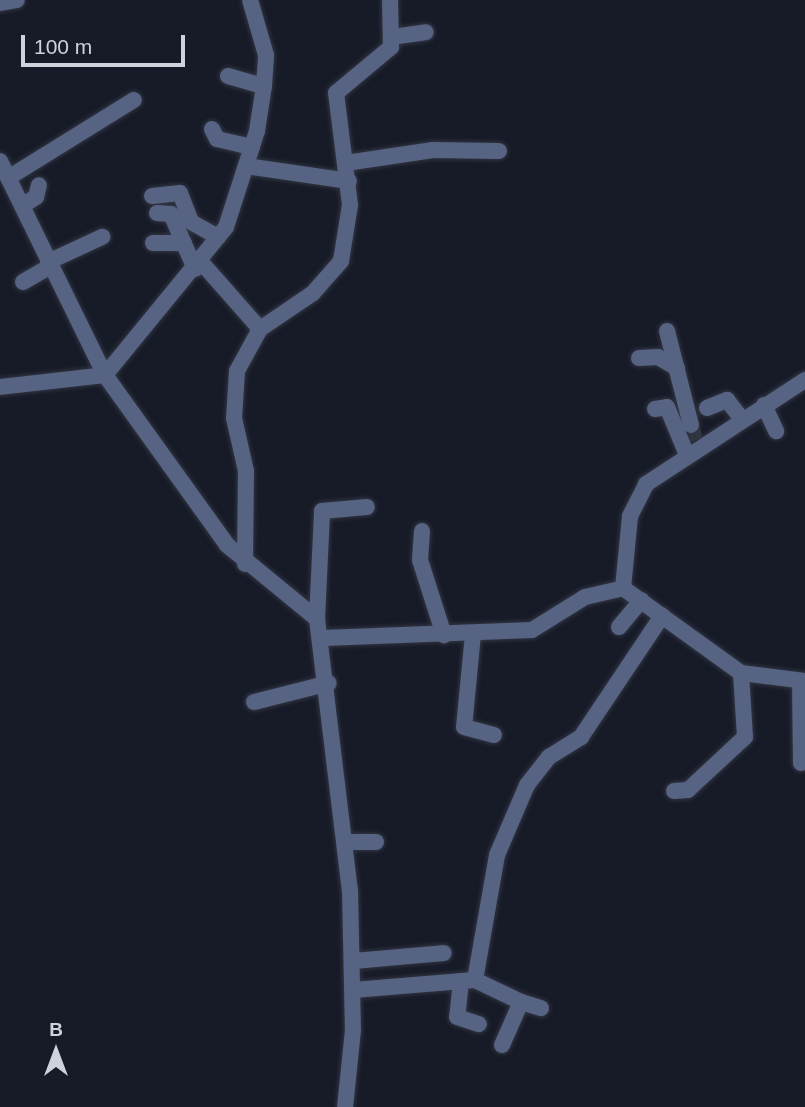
<!DOCTYPE html>
<style>
body{margin:0}
#map{position:relative;width:805px;height:1107px;overflow:hidden;background:#171b28;font-family:Arial,sans-serif}
div>[style]{position:absolute}
[style*='--x']{left:calc(var(--x)*1px);top:calc(var(--y)*1px);width:calc(var(--w)*1px);rotate:calc(var(--a)*1deg)}
.minor-tunnel>*{height:16px;margin-top:-8px;transform-origin:0;background:repeating-linear-gradient(90deg,#323643 0 16px,transparent 0 24px)}
.roads{filter:drop-shadow(0 0 2px #313541) drop-shadow(0 0 2px #313541)}
.minor>*{height:16px;margin:-8px;padding:0 8px;transform-origin:8px;border-radius:8px;background:#576383}
span{translate:-50% -50%;white-space:nowrap;text-align:center;line-height:1.15;-webkit-text-stroke:7px #171b28;paint-order:stroke}
.north{position:absolute;left:21px;top:1016px;width:70px;height:70px;-webkit-text-stroke:5px #171b28;paint-order:stroke;rotate:0deg;font-size:19px;font-weight:700;line-height:28px;text-align:center;color:#ced2db}
.north::after{content:'';display:block;margin:auto;width:24px;height:32px;background:#ced2db;clip-path:polygon(50% 0,100% 100%,50% 72%,0 100%)}
.scale{position:absolute;left:21px;top:35px;width:164px;height:32px;box-sizing:border-box;border:4px solid #ced2db;border-top:0;padding-left:9px;font-size:21px;line-height:24px;white-space:nowrap;color:#ced2db;-webkit-text-stroke:5px #171b28;paint-order:stroke}
</style>
<div id="map">
<div class="minor-tunnel">
<i style="--x:691;--y:425;--w:16;--a:75"></i>
</div>
<div class="roads">
<div class="minor">
<i style="--x:0;--y:3;--w:17;--a:-10"></i>
<i style="--x:392;--y:37;--w:34;--a:-8"></i>
<i style="--x:228;--y:76;--w:37;--a:16"></i>
<i style="--x:212;--y:129;--w:11;--a:63"></i>
<i style="--x:217;--y:139;--w:36;--a:13"></i>
<i style="--x:0;--y:161;--w:238;--a:63.9"></i>
<i style="--x:105;--y:375;--w:209;--a:54.3"></i>
<i style="--x:227;--y:545;--w:117;--a:39.4"></i>
<i style="--x:317;--y:619;--w:273;--a:83.1"></i>
<i style="--x:350;--y:890;--w:140;--a:88.8"></i>
<i style="--x:353;--y:1030;--w:77;--a:95.9"></i>
<i style="--x:346;--y:163;--w:88;--a:-8.5"></i>
<i style="--x:433;--y:150;--w:66;--a:0.9"></i>
<i style="--x:246;--y:166;--w:104;--a:8.3"></i>
<i style="--x:8;--y:178;--w:148;--a:-31.8"></i>
<i style="--x:152;--y:196;--w:28;--a:-6"></i>
<i style="--x:180;--y:193;--w:31;--a:69"></i>
<i style="--x:191;--y:222;--w:31;--a:29"></i>
<i style="--x:22;--y:206;--w:17;--a:-33"></i>
<i style="--x:36;--y:197;--w:12;--a:-76"></i>
<i style="--x:157;--y:213;--w:14;--a:4"></i>
<i style="--x:171;--y:214;--w:60;--a:66.4"></i>
<i style="--x:153;--y:243;--w:31;--a:0"></i>
<i style="--x:48;--y:262;--w:60;--a:-24.8"></i>
<i style="--x:201;--y:262;--w:89;--a:48.6"></i>
<i style="--x:23;--y:282;--w:32;--a:-30"></i>
<i style="--x:667;--y:331;--w:97;--a:75.7"></i>
<i style="--x:639;--y:358;--w:19;--a:-3"></i>
<i style="--x:658;--y:357;--w:22;--a:30"></i>
<i style="--x:0;--y:387;--w:106;--a:-6.5"></i>
<i style="--x:105;--y:375;--w:191;--a:-50.7"></i>
<i style="--x:226;--y:227;--w:101;--a:-72.1"></i>
<i style="--x:257;--y:131;--w:46;--a:-81.2"></i>
<i style="--x:264;--y:86;--w:31;--a:-86"></i>
<i style="--x:266;--y:55;--w:57;--a:-106.2"></i>
<i style="--x:764;--y:405;--w:29;--a:65"></i>
<i style="--x:707;--y:408;--w:22;--a:-22"></i>
<i style="--x:727;--y:400;--w:23;--a:52"></i>
<i style="--x:655;--y:409;--w:12;--a:-9"></i>
<i style="--x:667;--y:407;--w:52;--a:67.4"></i>
<i style="--x:422;--y:531;--w:29;--a:94"></i>
<i style="--x:420;--y:560;--w:79;--a:72.3"></i>
<i style="--x:245;--y:564;--w:93;--a:-89.4"></i>
<i style="--x:246;--y:471;--w:54;--a:-102.8"></i>
<i style="--x:234;--y:418;--w:47;--a:-86.3"></i>
<i style="--x:237;--y:371;--w:48;--a:-61.3"></i>
<i style="--x:260;--y:329;--w:64;--a:-34.2"></i>
<i style="--x:313;--y:293;--w:43;--a:-48.8"></i>
<i style="--x:341;--y:261;--w:57;--a:-80.9"></i>
<i style="--x:350;--y:205;--w:113;--a:-97.1"></i>
<i style="--x:336;--y:93;--w:72;--a:-39.9"></i>
<i style="--x:391;--y:47;--w:47;--a:-91.2"></i>
<i style="--x:623;--y:588;--w:72;--a:-84.4"></i>
<i style="--x:630;--y:516;--w:36;--a:-63"></i>
<i style="--x:646;--y:484;--w:190;--a:-33.2"></i>
<i style="--x:317;--y:619;--w:108;--a:-87.3"></i>
<i style="--x:322;--y:511;--w:45;--a:-5.1"></i>
<i style="--x:619;--y:627;--w:35;--a:-50"></i>
<i style="--x:473;--y:634;--w:93;--a:95.5"></i>
<i style="--x:464;--y:727;--w:31;--a:15"></i>
<i style="--x:323;--y:638;--w:209;--a:-2.2"></i>
<i style="--x:532;--y:630;--w:62;--a:-31.9"></i>
<i style="--x:585;--y:597;--w:39;--a:-13"></i>
<i style="--x:623;--y:588;--w:145;--a:35.8"></i>
<i style="--x:741;--y:673;--w:64;--a:7.1"></i>
<i style="--x:800;--y:681;--w:82;--a:89.3"></i>
<i style="--x:254;--y:702;--w:77;--a:-14.2"></i>
<i style="--x:674;--y:791;--w:14;--a:-4"></i>
<i style="--x:688;--y:790;--w:78;--a:-42.9"></i>
<i style="--x:745;--y:737;--w:64;--a:-93.6"></i>
<i style="--x:346;--y:842;--w:30;--a:0"></i>
<i style="--x:353;--y:961;--w:91;--a:-5"></i>
<i style="--x:475;--y:980;--w:127;--a:-80"></i>
<i style="--x:497;--y:855;--w:76;--a:-66.8"></i>
<i style="--x:527;--y:785;--w:36;--a:-52"></i>
<i style="--x:549;--y:757;--w:38;--a:-32"></i>
<i style="--x:581;--y:737;--w:146;--a:-56.2"></i>
<i style="--x:461;--y:981;--w:36;--a:96"></i>
<i style="--x:457;--y:1017;--w:23;--a:18"></i>
<i style="--x:353;--y:990;--w:122;--a:-4.7"></i>
<i style="--x:475;--y:980;--w:51;--a:25.6"></i>
<i style="--x:521;--y:1002;--w:47;--a:113.8"></i>
<i style="--x:521;--y:1002;--w:21;--a:17"></i>
</div>
</div>
<div class="north">B</div>
<div class="scale">100 m</div>
</div>
